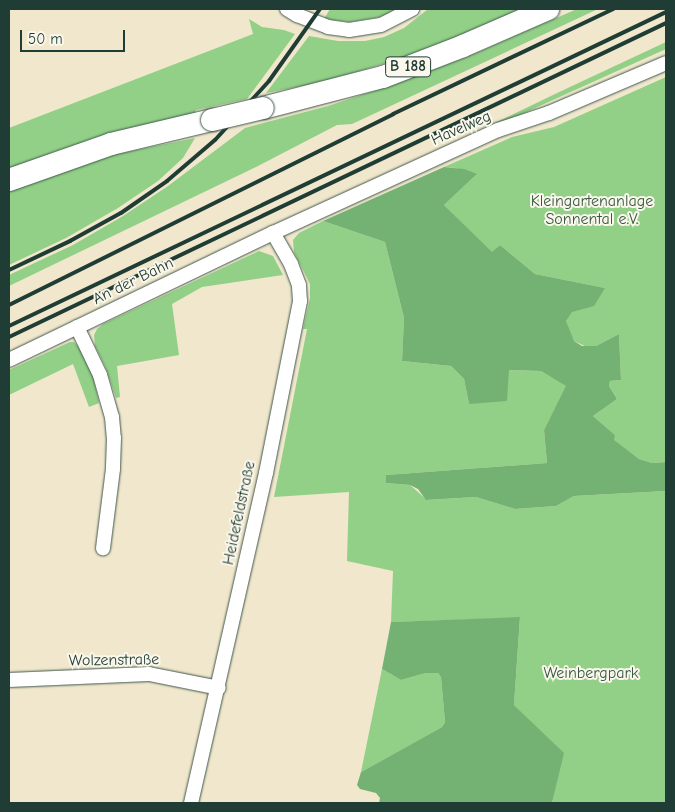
<!DOCTYPE html>
<meta charset="utf-8">
<style>
body{margin:0}
#map{position:relative;width:675px;height:812px;overflow:hidden;background:#f0e7cc;font-family:"Comic Neue",sans-serif}
div>[style]{position:absolute}
[style*='--x']{left:calc(var(--x)*1px);top:calc(var(--y)*1px);width:calc(var(--w)*1px);rotate:calc(var(--a)*1deg)}
.green>*{inset:0;background:#91d086}
.forest>*{inset:0;background:#74b273}
.roads{filter:drop-shadow(0 0 1px #3e564b) drop-shadow(0 0 1px #3e564b)}
.minor>*{height:14px;margin:-7px;padding:0 7px;transform-origin:7px;border-radius:7px;background:#fff}
.primary>*{height:22px;margin:-11px;padding:0 11px;transform-origin:11px;border-radius:11px;background:#fff}
.rail>*{height:4px;margin:-2px;padding:0 2px;transform-origin:2px;border-radius:2px;background:#1f3d34}
.bridges{filter:drop-shadow(0 0 1px #3e564b) drop-shadow(0 0 1px #3e564b)}
.primary-bridge>*{height:22px;margin:-11px;padding:0 11px;transform-origin:11px;border-radius:11px;background:#fff}
span{translate:-50% -50%;white-space:nowrap;text-align:center;line-height:1.15;-webkit-text-stroke:4px #fbf7ec;paint-order:stroke}
.shield-label span{padding:1px 4px;background:#fbf7ec;border:1px solid;border-radius:4px;-webkit-text-stroke-width:0}
.shield-label{font-size:15px;color:#1f3d34;font-weight:700}
.street-label{font-size:16px;color:#1f3d34}
.park-label{font-size:16px;color:#365a44}
.frame{position:absolute;inset:0;border:10px solid #1f3d34;pointer-events:none}
.scale{position:absolute;left:20px;top:30px;width:105px;height:22px;box-sizing:border-box;border:2px solid #1f3d34;border-top:0;padding-left:6px;font-size:15px;line-height:18px;white-space:nowrap;color:#1f3d34;-webkit-text-stroke:4px #fbf7ec;paint-order:stroke}
</style>
<div id="map">
<div class="green">
<i style="clip-path:polygon(330px 9px,399px 9px,380px 17px,350px 22px,324px 19px)"></i>
<i style="clip-path:polygon(428px 9px,524px 9px,434px 47px,379px 65px,303px 88px,302px 86px,266px 93px,309px 36px,338px 41px,365px 41px,384px 37px,404px 28px)"></i>
<i style="clip-path:polygon(577px 9px,598px 9px,352px 124px,337px 125px,258px 166px,9px 286px,9px 275px,73px 245px,123px 216px,168px 186px,245px 128px,328px 106px,380px 89px,467px 57px)"></i>
<i style="clip-path:polygon(249px 19px,262px 27px,284px 30px,295px 34px,247px 99px,196px 110px,195px 113px,109px 135px,54px 152px,9px 170px,9px 128px,253px 34px)"></i>
<i style="clip-path:polygon(666px 42px,666px 49px,398px 170px,555px 94px)"></i>
<i style="clip-path:polygon(666px 77px,666px 462px,652px 463px,639px 459px,613px 440px,615px 435px,593px 416px,617px 399px,609px 386px,610px 381px,621px 380px,619px 334px,596px 346px,587px 347px,574px 341px,568px 330px,566px 321px,569px 314px,605px 288px,535px 274px,500px 245px,492px 253px,444px 205px,476px 175px,456px 168px,444px 167px,512px 137px,554px 127px)"></i>
<i style="clip-path:polygon(195px 138px,183px 158px,158px 181px,118px 208px,66px 238px,9px 265px,9px 190px,112px 155px)"></i>
<i style="clip-path:polygon(323px 221px,385px 242px,404px 318px,402px 361px,451px 366px,464px 379px,469px 404px,508px 370px,541px 371px,567px 386px,544px 430px,547px 463px,386px 475px,386px 483px,410px 485px,427px 500px,476px 497px,515px 509px,556px 506px,574px 496px,666px 491px,666px 803px,552px 803px,563px 753px,514px 705px,520px 618px,391px 622px,393px 571px,347px 561px,349px 492px,274px 497px,307px 329px,303px 329px,310px 298px,310px 284px,294px 252px,293px 240px,299px 233px)"></i>
<i style="clip-path:polygon(259px 251px,273px 256px,283px 275px,202px 287px,172px 304px,179px 355px,117px 366px,120px 397px,116px 398px,106px 368px,95px 346px,94px 335px,97px 329px,103px 324px)"></i>
<i style="clip-path:polygon(70px 342px,74px 342px,83px 352px,93px 375px,99px 403px,89px 407px,73px 364px,9px 395px,9px 370px)"></i>
<i style="clip-path:polygon(382px 669px,401px 680px,426px 673px,438px 673px,441px 677px,445px 722px,442px 727px,361px 772px)"></i>
</div>
<div class="forest">
<i style="clip-path:polygon(444px 167px,464px 169px,477px 174px,444px 205px,492px 252px,500px 245px,535px 274px,605px 288px,594px 306px,572px 312px,566px 321px,574px 341px,582px 346px,596px 346px,619px 334px,621px 380px,610px 381px,609px 386px,617px 399px,593px 416px,615px 435px,614px 440px,639px 459px,652px 463px,666px 462px,666px 491px,574px 496px,556px 506px,515px 509px,476px 497px,426px 500px,418px 489px,410px 485px,386px 483px,386px 475px,547px 463px,544px 430px,566px 386px,541px 371px,509px 370px,507px 401px,469px 404px,464px 379px,451px 366px,402px 361px,404px 318px,385px 242px,323px 221px)"></i>
<i style="clip-path:polygon(520px 617px,514px 705px,564px 753px,552px 803px,379px 803px,380px 798px,376px 793px,360px 789px,357px 785px,361px 772px,442px 727px,445px 722px,441px 677px,438px 673px,426px 673px,401px 680px,382px 669px,391px 622px)"></i>
</div>
<div class="roads">
<div class="minor">
<i style="--x:287;--y:9;--w:12;--a:31"></i>
<i style="--x:297;--y:15;--w:33;--a:21"></i>
<i style="--x:328;--y:27;--w:21;--a:8"></i>
<i style="--x:349;--y:30;--w:32;--a:-9"></i>
<i style="--x:381;--y:25;--w:35;--a:-27"></i>
<i style="--x:77;--y:327;--w:53;--a:64.4"></i>
<i style="--x:100;--y:375;--w:44;--a:74.1"></i>
<i style="--x:112;--y:417;--w:21;--a:85"></i>
<i style="--x:114;--y:438;--w:31;--a:92"></i>
<i style="--x:113;--y:469;--w:80;--a:97.2"></i>
<i style="--x:9;--y:360;--w:293;--a:-25.7"></i>
<i style="--x:273;--y:233;--w:247;--a:-24.6"></i>
<i style="--x:498;--y:130;--w:54;--a:-18.4"></i>
<i style="--x:549;--y:113;--w:127;--a:-23.1"></i>
<i style="--x:9;--y:680;--w:140;--a:-2.5"></i>
<i style="--x:149;--y:674;--w:71;--a:11.3"></i>
<i style="--x:191;--y:803;--w:338;--a:-77.2"></i>
<i style="--x:266;--y:473;--w:175;--a:-78.8"></i>
<i style="--x:300;--y:301;--w:16;--a:-94"></i>
<i style="--x:299;--y:285;--w:22;--a:-111"></i>
<i style="--x:291;--y:264;--w:36;--a:-120"></i>
</div>
<div class="primary">
<i style="--x:263;--y:108;--w:124;--a:-14.5"></i>
<i style="--x:383;--y:77;--w:86;--a:-21.2"></i>
<i style="--x:463;--y:46;--w:93;--a:-23.5"></i>
<i style="--x:9;--y:180;--w:108;--a:-19.4"></i>
<i style="--x:111;--y:144;--w:104;--a:-13.4"></i>
</div>
</div>
<div class="rail">
<i style="--x:9;--y:270;--w:68;--a:-25.4"></i>
<i style="--x:70;--y:241;--w:58;--a:-28.8"></i>
<i style="--x:121;--y:213;--w:56;--a:-34.8"></i>
<i style="--x:167;--y:181;--w:63;--a:-40.5"></i>
<i style="--x:215;--y:140;--w:80;--a:-47.5"></i>
<i style="--x:269;--y:81;--w:88;--a:-54.7"></i>
<i style="--x:9;--y:305;--w:429;--a:-26.4"></i>
<i style="--x:393;--y:114;--w:244;--a:-25.5"></i>
<i style="--x:9;--y:326;--w:728;--a:-25.54"></i>
<i style="--x:9;--y:337;--w:728;--a:-25.54"></i>
</div>
<div class="bridges">
<div class="primary-bridge">
<i style="--x:212;--y:120;--w:52;--a:-13.2"></i>
</div>
</div>
<div class="shield-label">
<span style="left:408px;top:67px">B 188</span>
</div>
<div class="street-label">
<span style="left:461px;top:128px;rotate:-24deg">Havelweg</span>
<span style="left:133px;top:281px;rotate:-26deg">An der Bahn</span>
<span style="left:239px;top:513px;rotate:-78deg">Heidefeldstraße</span>
<span style="left:114px;top:660px;rotate:-1deg">Wolzenstraße</span>
</div>
<div class="park-label">
<span style="left:592px;top:210px">Kleingartenanlage<br>Sonnental e.V.</span>
<span style="left:591px;top:673px">Weinbergpark</span>
</div>
<div class="frame"></div>
<div class="scale">50 m</div>
</div>
